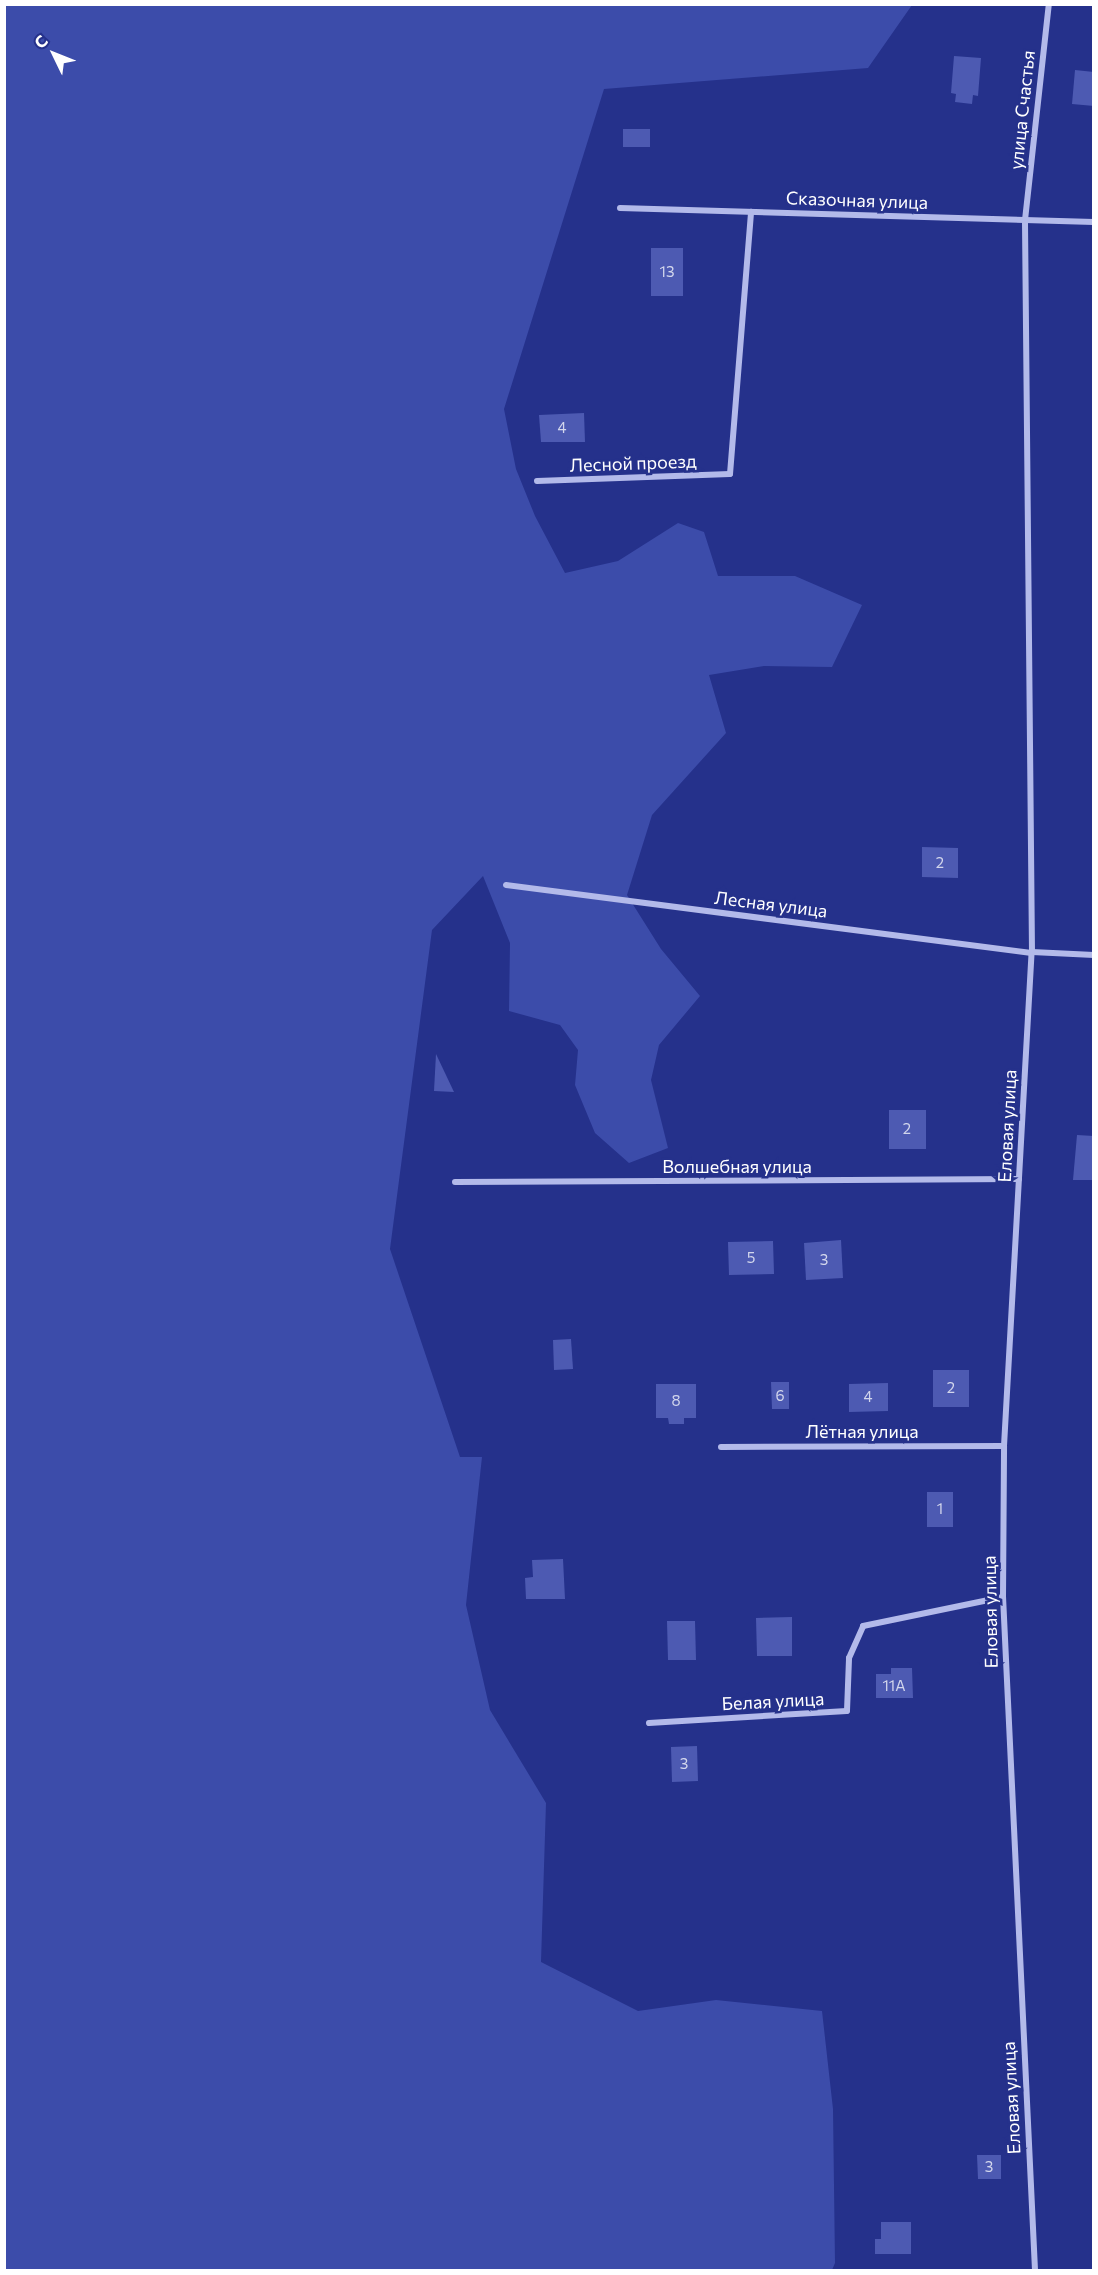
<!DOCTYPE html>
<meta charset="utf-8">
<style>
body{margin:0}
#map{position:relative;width:1098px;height:2275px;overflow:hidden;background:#25318b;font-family:Commissioner,sans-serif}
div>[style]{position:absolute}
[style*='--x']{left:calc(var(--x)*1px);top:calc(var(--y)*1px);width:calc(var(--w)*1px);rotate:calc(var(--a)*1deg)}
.green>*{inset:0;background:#3c4caa}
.building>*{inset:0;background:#4d5ab2}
.minor>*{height:6px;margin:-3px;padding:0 3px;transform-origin:3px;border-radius:3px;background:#b3baea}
span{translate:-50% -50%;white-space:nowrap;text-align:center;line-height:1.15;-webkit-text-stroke:5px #25318b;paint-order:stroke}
.number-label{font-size:15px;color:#d2d6ec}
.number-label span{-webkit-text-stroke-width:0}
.street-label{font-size:18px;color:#fff}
.frame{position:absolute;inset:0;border:6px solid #fff;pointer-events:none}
.north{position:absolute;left:24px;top:24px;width:60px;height:60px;-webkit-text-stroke:4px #25318b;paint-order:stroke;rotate:313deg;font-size:16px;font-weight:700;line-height:24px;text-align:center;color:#fff}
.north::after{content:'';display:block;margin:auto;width:21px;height:27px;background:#fff;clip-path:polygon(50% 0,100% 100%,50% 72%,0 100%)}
</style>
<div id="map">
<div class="green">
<i style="clip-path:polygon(5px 5px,912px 5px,868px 68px,604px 89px,504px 409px,516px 469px,535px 516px,565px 573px,618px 561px,678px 523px,704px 532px,718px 576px,795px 576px,862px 605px,832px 667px,764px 666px,709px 675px,726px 733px,652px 815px,627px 895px,661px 949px,700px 996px,659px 1045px,651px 1080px,668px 1148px,629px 1163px,595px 1133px,575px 1085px,578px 1050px,560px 1025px,509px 1011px,510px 943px,483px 876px,432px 930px,390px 1249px,460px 1457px,482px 1457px,466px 1605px,490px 1710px,546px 1803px,541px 1962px,638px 2011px,716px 2000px,822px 2011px,833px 2109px,835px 2263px,832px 2270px,5px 2270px)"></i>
</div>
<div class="building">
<i style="clip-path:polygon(954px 56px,981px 58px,978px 96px,973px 95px,972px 104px,955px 102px,956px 94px,951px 93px)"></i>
<i style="clip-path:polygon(1075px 70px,1094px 72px,1094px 106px,1072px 104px)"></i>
<i style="clip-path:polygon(623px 129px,650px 129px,650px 147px,623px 147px)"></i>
<i style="clip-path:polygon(651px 248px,683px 248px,683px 296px,651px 296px)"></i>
<i style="clip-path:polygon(584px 413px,585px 442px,541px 442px,539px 415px)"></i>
<i style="clip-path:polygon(922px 847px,958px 848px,958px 878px,922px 877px)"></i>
<i style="clip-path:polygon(436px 1054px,454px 1092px,434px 1091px)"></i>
<i style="clip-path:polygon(889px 1110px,926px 1110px,926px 1149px,889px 1149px)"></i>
<i style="clip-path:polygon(1077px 1135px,1094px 1136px,1094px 1180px,1073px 1180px)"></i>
<i style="clip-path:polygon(841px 1240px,843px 1278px,806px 1280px,804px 1243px)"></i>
<i style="clip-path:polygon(773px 1241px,774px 1274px,729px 1275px,728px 1242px)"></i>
<i style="clip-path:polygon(571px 1339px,573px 1369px,554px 1370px,553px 1340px)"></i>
<i style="clip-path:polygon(933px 1370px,969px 1370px,969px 1407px,933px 1407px)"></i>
<i style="clip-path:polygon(771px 1382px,789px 1382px,789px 1409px,772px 1409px)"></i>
<i style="clip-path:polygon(888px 1383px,888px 1411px,849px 1412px,849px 1384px)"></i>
<i style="clip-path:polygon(656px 1384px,696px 1384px,696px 1418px,684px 1418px,684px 1424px,669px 1424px,668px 1418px,656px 1418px)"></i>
<i style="clip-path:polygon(927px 1492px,953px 1492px,953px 1527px,927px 1527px)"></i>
<i style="clip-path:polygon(563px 1559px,565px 1599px,526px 1599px,525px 1578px,533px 1577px,532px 1560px)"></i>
<i style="clip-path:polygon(792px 1617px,792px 1656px,757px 1656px,756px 1618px)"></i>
<i style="clip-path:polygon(667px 1621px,695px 1621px,696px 1660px,668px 1660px)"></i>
<i style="clip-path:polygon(891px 1668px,912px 1668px,913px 1698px,876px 1698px,876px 1674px,891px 1674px)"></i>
<i style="clip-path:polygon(697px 1746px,698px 1781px,672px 1782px,671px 1747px)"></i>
<i style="clip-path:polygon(977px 2155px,1001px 2155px,1001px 2179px,978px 2179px)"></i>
<i style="clip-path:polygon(881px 2222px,911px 2222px,911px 2254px,875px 2254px,875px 2239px,881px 2239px)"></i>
</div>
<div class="minor">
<i style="--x:620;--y:208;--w:474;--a:1.7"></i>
<i style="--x:537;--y:481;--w:193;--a:-2.1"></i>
<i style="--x:730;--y:474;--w:263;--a:-85.4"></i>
<i style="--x:506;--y:885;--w:530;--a:7.37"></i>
<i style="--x:1032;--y:952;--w:62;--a:2.8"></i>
<i style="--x:455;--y:1182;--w:564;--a:-0.3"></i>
<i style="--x:721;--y:1447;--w:283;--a:-0.2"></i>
<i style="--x:649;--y:1723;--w:198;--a:-3.5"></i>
<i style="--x:847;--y:1711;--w:53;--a:-87.8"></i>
<i style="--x:849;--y:1658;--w:35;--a:-66"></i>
<i style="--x:863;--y:1626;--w:143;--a:-11.7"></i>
<i style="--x:1035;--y:2270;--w:674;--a:-92.72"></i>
<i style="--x:1003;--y:1597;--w:151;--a:-89.6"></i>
<i style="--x:1004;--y:1446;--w:495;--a:-86.8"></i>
<i style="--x:1032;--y:952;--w:732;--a:-90.55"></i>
<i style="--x:1025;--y:220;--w:217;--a:-83.7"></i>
</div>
<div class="number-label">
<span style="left:667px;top:272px">13</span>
<span style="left:562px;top:428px">4</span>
<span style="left:940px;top:863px">2</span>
<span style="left:907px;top:1129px">2</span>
<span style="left:751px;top:1258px">5</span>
<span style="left:824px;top:1260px">3</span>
<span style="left:951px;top:1388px">2</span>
<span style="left:780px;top:1396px">6</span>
<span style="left:868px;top:1397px">4</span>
<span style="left:676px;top:1401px">8</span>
<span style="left:940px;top:1509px">1</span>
<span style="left:894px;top:1686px">11А</span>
<span style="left:684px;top:1764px">3</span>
<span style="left:989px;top:2167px">3</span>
</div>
<div class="street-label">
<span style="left:1022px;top:110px;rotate:-84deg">улица Счастья</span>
<span style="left:857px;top:200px;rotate:2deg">Сказочная улица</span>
<span style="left:633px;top:463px;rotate:-2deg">Лесной проезд</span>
<span style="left:771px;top:904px;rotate:7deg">Лесная улица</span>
<span style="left:1007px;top:1126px;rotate:-87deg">Еловая улица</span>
<span style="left:737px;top:1166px">Волшебная улица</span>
<span style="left:862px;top:1431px">Лётная улица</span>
<span style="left:990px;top:1612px;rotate:-91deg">Еловая улица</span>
<span style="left:773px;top:1701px;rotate:-3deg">Белая улица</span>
<span style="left:1011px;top:2098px;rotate:-93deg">Еловая улица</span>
</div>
<div class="frame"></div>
<div class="north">С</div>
</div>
